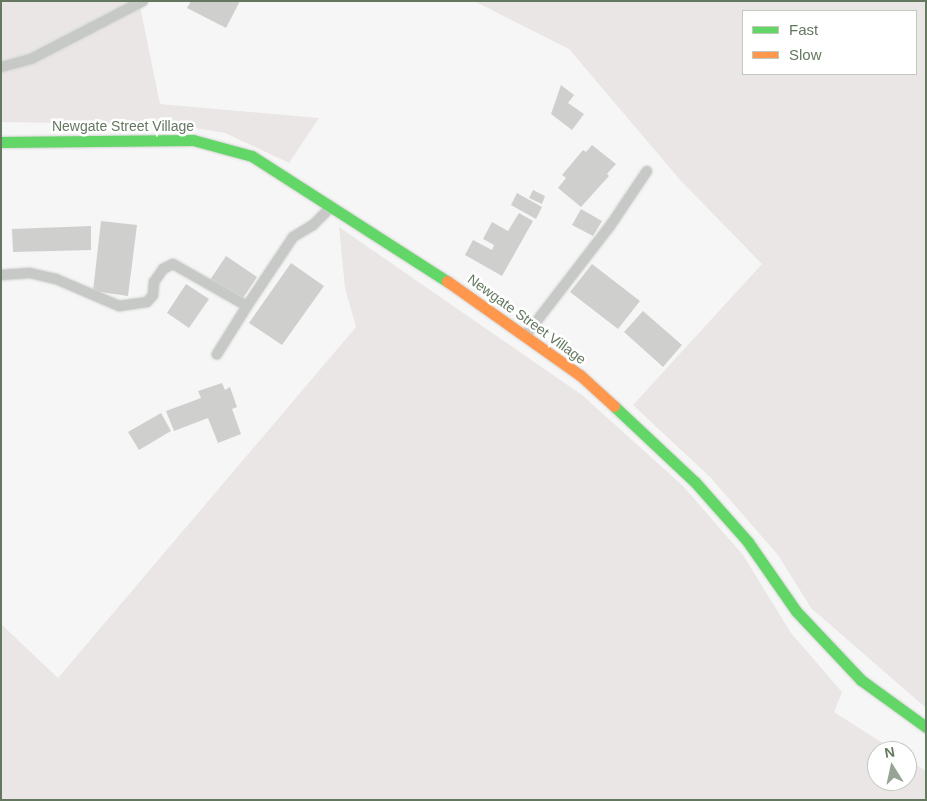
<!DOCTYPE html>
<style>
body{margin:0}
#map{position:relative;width:927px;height:801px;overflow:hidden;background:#f7f6f7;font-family:Helvetica,sans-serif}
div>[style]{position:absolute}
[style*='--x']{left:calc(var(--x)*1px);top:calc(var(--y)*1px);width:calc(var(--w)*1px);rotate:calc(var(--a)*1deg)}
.green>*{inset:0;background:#e9e6e5}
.building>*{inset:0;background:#cfd0ce}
.roads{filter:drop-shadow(0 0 1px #d2d3d1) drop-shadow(0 0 1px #d2d3d1)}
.lane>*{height:10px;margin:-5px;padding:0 5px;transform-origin:5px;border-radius:5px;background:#c7c9c7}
.fast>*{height:11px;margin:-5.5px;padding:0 5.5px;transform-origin:5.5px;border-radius:5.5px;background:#63d668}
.slow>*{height:11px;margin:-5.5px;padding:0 5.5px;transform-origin:5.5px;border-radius:5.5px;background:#ff974d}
span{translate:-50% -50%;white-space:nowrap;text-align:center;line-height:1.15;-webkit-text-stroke:5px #fff;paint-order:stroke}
.street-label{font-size:14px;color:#647860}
.frame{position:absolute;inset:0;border:2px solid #647860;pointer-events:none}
.legend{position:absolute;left:742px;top:10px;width:175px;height:65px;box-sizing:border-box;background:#fff;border:1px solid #c1c9bf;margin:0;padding:6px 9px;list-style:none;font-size:15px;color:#647860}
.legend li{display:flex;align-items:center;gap:10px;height:25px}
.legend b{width:25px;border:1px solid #c1c9bf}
.north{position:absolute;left:867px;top:741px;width:50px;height:50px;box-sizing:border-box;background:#fff;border:1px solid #c1c9bf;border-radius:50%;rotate:350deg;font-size:14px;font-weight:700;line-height:20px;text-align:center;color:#647860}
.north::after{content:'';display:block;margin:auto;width:18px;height:22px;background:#97a495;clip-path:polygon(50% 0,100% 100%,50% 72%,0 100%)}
</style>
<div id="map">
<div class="green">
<i style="clip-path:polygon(1px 1px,139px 1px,160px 104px,319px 118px,289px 163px,225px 133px,178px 125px,1px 122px)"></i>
<i style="clip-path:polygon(evenodd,474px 1px,926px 1px,926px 708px,811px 608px,778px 555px,710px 477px,633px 405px,762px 264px,681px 181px,569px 49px,474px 1px,743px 11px,916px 11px,916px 74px,743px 74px,743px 11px)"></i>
<i style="clip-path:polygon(339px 227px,582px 395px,683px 486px,743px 555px,791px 633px,842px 692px,834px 712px,895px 751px,877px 751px,877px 781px,907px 781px,907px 759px,926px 771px,926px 800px,1px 800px,1px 624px,58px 678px,356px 327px,345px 288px)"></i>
</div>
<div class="building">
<i style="clip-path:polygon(191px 1px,240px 1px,226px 28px,187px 8px)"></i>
<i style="clip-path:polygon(561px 85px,574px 95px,568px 103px,584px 114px,572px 130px,551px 114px)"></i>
<i style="clip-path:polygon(592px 145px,616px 164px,607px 174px,609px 176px,581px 207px,558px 188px,566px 178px,562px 175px,583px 150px,586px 152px)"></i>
<i style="clip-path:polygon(533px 190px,545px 196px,542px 204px,529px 198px)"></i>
<i style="clip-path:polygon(517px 193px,542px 207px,536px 219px,511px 205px)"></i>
<i style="clip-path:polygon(581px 209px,602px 221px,593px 236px,572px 225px)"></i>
<i style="clip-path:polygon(519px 213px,533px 221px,502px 276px,465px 255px,473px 240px,492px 250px,494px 245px,483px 239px,492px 222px,508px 231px)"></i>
<i style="clip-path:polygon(101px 221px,137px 225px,128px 296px,93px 291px)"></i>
<i style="clip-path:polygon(91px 226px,91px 250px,13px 252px,12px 229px)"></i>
<i style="clip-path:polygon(226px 256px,257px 277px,241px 301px,210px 280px)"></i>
<i style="clip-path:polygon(291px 263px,324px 286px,282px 345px,249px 323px)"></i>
<i style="clip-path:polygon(592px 264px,640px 301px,618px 329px,570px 292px)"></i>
<i style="clip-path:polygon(186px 284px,209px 299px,189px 328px,167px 313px)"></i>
<i style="clip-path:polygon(643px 311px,682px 345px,663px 367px,624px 332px)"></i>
<i style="clip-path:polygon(222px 383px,225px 390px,230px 387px,237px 407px,232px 409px,241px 434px,218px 443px,208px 418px,174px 431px,166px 411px,201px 398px,198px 391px)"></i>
<i style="clip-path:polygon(161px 413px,171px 431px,139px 450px,128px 432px)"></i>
</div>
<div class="roads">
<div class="lane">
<i style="--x:1;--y:67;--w:31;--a:-15"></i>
<i style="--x:31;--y:59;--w:126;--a:-27.4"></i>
<i style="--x:1;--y:275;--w:29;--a:-4"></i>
<i style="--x:30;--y:273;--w:27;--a:13"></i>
<i style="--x:56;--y:279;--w:69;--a:23.2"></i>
<i style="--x:119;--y:306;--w:28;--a:-8"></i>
<i style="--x:147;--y:302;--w:9;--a:-49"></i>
<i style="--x:153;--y:295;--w:13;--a:-86"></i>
<i style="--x:154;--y:282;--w:16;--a:-55"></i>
<i style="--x:163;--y:269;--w:11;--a:-27"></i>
<i style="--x:173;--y:264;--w:85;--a:29.6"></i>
<i style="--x:247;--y:306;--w:57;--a:122"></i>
<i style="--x:247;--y:306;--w:83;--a:-56.3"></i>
<i style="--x:293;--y:237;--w:23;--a:-31"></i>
<i style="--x:313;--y:225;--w:25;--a:-45"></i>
<i style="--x:526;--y:335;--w:138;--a:-52.4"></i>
<i style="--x:610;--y:226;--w:66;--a:-56.1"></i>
</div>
<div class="fast">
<i style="--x:1;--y:142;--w:192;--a:-0.6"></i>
<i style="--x:193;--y:140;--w:61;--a:15.2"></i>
<i style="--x:252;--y:156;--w:232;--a:32.7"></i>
<i style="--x:614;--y:406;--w:111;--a:43.2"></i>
<i style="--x:695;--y:482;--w:80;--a:48.5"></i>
<i style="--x:748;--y:542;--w:84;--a:55.2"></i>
<i style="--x:796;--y:611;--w:95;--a:46.7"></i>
<i style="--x:861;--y:680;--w:80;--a:35.9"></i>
</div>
<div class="slow">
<i style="--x:447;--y:281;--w:163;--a:35.3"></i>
<i style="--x:580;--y:375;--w:46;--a:42.4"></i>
</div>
</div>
<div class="street-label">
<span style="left:123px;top:126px">Newgate Street Village</span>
<span style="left:527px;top:319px;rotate:36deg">Newgate Street Village</span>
</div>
<div class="frame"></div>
<ul class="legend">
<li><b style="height:6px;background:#63d668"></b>Fast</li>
<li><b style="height:6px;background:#ff974d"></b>Slow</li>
</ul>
<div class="north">N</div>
</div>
